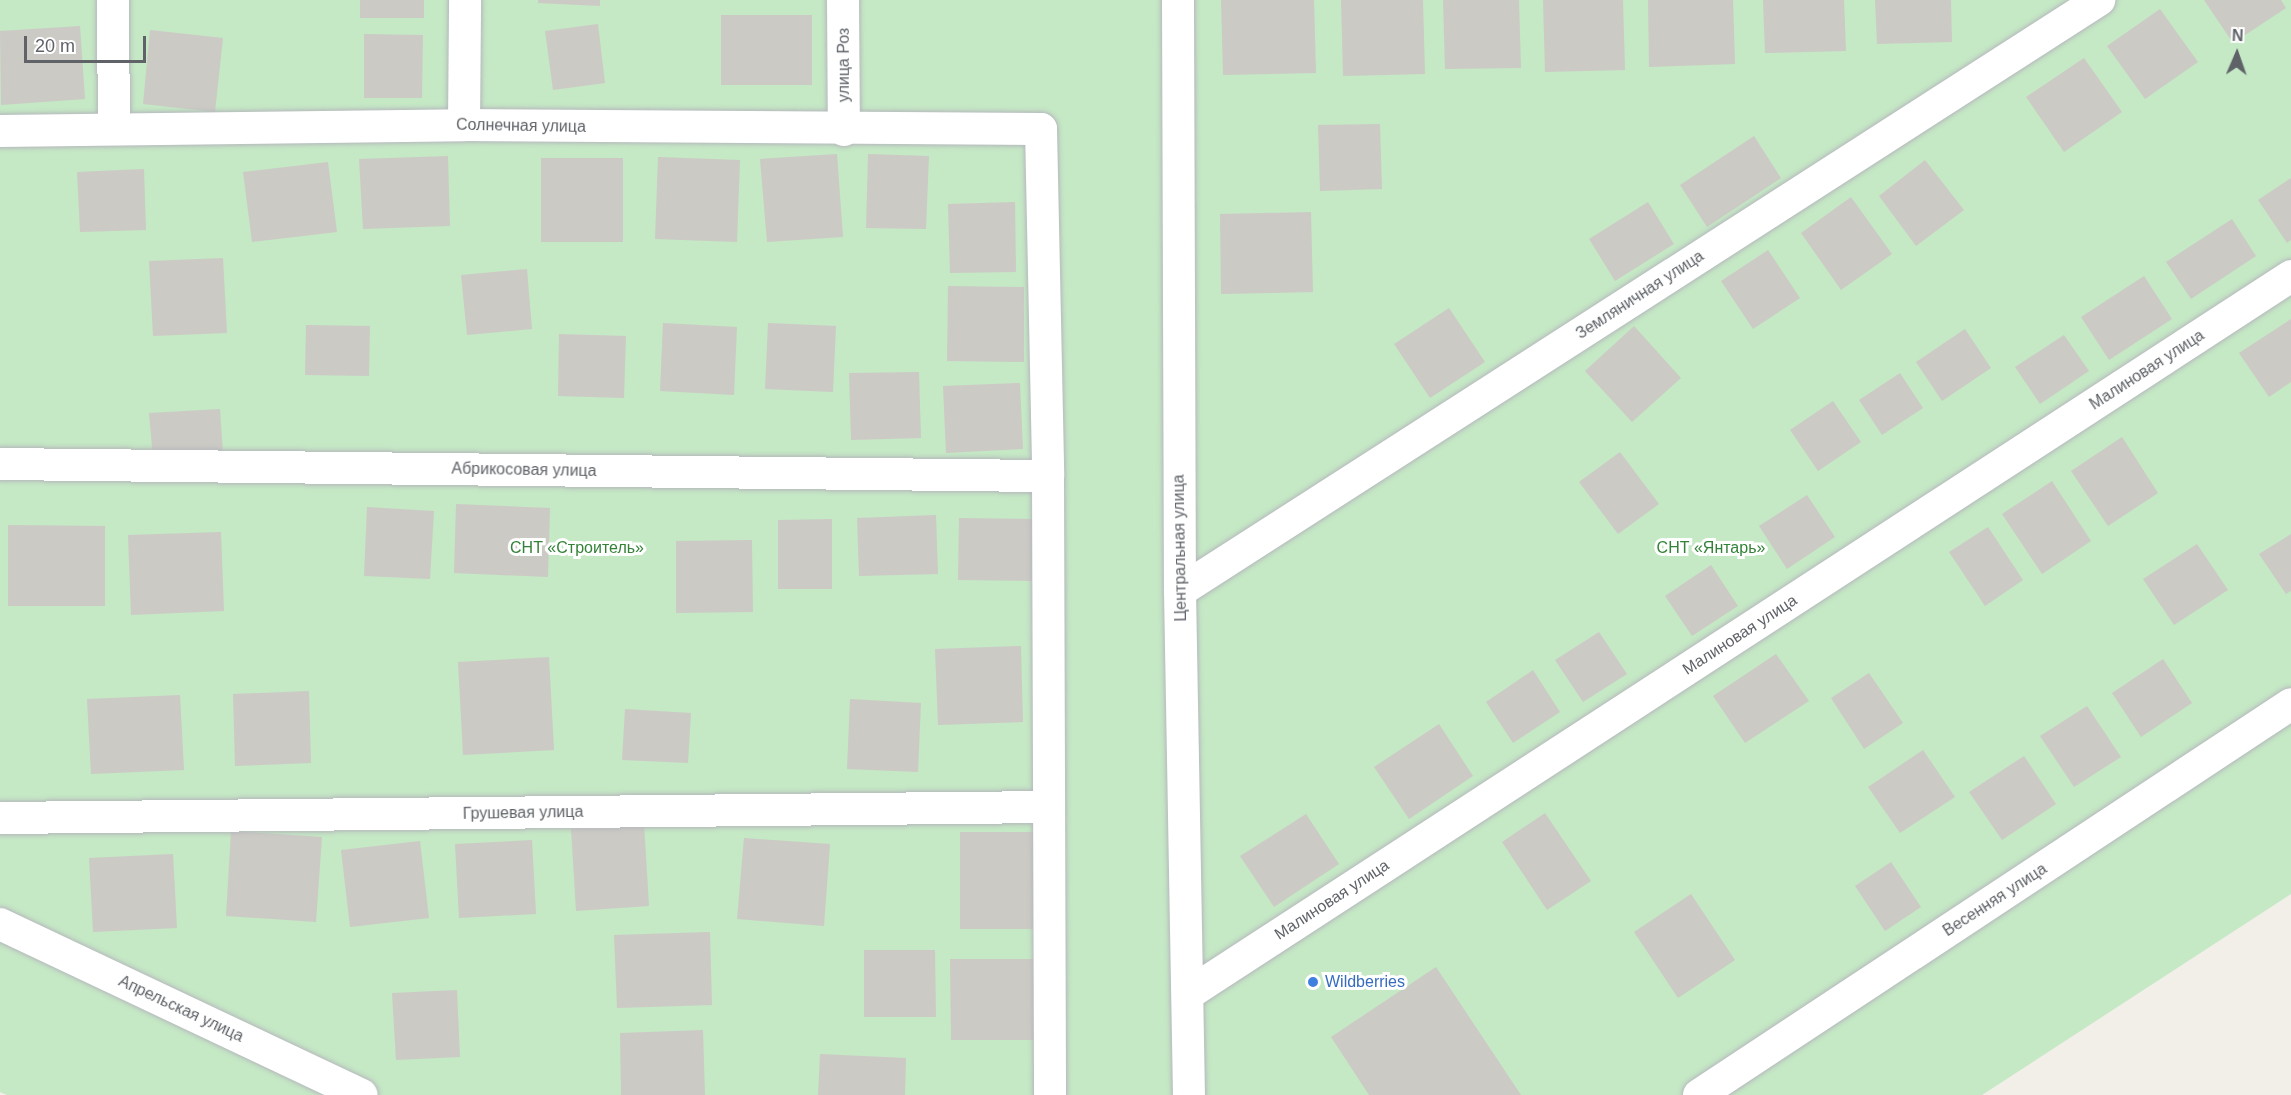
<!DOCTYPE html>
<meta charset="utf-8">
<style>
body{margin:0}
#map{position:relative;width:2291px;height:1095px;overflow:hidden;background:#f1efe8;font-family:Helvetica,sans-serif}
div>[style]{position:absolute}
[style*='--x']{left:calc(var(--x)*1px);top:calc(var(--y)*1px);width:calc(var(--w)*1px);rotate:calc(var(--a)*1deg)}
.green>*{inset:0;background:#c5e8c5}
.building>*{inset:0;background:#cccac5}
.roads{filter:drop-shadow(0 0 2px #b5b8bc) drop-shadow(0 0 2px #b5b8bc)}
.minor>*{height:32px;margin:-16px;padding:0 16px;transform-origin:16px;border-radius:16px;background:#fff}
.dots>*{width:16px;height:16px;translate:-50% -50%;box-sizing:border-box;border:3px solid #fff;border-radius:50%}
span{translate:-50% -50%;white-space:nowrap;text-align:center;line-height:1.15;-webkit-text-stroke:6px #fff;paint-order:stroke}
.street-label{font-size:16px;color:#5f6368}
.park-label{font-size:16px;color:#348238}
.shop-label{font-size:16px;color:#366cbe}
.left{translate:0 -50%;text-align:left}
.north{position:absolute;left:2207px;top:24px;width:60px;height:60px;-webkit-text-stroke:4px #fff;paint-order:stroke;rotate:2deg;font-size:16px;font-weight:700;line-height:24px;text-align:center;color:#5f6368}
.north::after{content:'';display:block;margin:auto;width:21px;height:27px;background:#5f6368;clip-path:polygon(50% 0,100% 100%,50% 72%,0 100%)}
.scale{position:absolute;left:24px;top:36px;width:122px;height:27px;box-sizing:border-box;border:3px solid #5f6368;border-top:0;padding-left:8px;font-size:18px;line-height:21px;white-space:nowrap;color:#5f6368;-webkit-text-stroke:4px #fff;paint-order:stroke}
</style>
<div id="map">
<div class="green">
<i style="clip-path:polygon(0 0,2291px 0,2291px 894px,1982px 1095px,7px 1095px,0 1092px)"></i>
</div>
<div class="building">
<i style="clip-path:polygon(360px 0,424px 0,424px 18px,360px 18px)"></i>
<i style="clip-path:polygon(538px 0,600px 0,600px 6px,538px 3px)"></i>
<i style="clip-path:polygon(1221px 0,1314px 0,1316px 73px,1223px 75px)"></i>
<i style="clip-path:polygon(1341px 0,1423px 0,1425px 74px,1343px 76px)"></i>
<i style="clip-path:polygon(1443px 0,1519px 0,1521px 68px,1445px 69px)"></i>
<i style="clip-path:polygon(1543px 0,1623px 0,1625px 70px,1545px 72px)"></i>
<i style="clip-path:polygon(1648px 0,1733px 0,1735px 64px,1649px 67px)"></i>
<i style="clip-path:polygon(1763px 0,1844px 0,1846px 51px,1765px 53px)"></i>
<i style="clip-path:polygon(1875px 0,1951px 0,1952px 42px,1877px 44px)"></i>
<i style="clip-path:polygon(2204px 0,2281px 0,2286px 8px,2233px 43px)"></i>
<i style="clip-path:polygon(2160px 9px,2198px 62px,2145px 99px,2107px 46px)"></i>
<i style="clip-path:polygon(721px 15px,812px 15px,812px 85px,721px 85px)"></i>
<i style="clip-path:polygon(598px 24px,605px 83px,553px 90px,545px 31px)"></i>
<i style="clip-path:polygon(80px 26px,85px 99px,1px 105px,0 31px)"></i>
<i style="clip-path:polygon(150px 30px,223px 38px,215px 112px,143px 104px)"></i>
<i style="clip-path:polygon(364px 34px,423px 35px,422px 98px,364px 98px)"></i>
<i style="clip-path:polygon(2084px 58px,2122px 112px,2064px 152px,2026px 97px)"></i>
<i style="clip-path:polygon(1380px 124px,1382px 189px,1320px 191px,1318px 125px)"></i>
<i style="clip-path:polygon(1754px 136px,1781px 178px,1707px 227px,1680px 185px)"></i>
<i style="clip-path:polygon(837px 154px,843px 237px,767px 242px,760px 159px)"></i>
<i style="clip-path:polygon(868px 154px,929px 156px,926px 229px,866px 228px)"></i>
<i style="clip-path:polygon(448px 156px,450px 226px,363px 229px,359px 159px)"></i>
<i style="clip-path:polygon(658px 157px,740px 160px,737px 242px,655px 239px)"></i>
<i style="clip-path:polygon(541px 158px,623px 158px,623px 242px,541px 242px)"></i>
<i style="clip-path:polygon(1925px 160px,1964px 210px,1916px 246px,1879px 196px)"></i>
<i style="clip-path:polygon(328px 162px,337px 232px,252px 242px,243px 172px)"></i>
<i style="clip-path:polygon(144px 169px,146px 230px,80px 232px,77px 172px)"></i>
<i style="clip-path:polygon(2291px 178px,2291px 240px,2287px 243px,2258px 200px)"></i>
<i style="clip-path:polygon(1851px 197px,1892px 254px,1841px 290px,1801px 233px)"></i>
<i style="clip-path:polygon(1015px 202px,1016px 272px,950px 273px,948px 204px)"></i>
<i style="clip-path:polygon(1648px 202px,1674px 244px,1615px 281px,1589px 239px)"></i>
<i style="clip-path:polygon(1311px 212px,1313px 292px,1221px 294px,1220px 214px)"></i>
<i style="clip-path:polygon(2232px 219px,2256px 256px,2191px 299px,2166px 262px)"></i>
<i style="clip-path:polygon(1768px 250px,1800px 298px,1753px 329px,1721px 281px)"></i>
<i style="clip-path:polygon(223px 258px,227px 333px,153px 336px,149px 261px)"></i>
<i style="clip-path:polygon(527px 269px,532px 329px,467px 335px,461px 275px)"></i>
<i style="clip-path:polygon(2144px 276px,2172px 319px,2109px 360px,2081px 317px)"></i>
<i style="clip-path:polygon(948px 286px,1024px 287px,1024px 362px,947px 361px)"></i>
<i style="clip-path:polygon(1449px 308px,1485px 362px,1430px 398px,1394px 344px)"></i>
<i style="clip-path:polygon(2291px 319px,2291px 382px,2269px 397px,2239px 353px)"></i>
<i style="clip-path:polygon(663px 323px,737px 327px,734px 395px,660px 391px)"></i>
<i style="clip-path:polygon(768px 323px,836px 326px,833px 392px,765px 389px)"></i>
<i style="clip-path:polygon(306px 325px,370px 326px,369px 376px,305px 375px)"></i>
<i style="clip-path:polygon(1634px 326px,1681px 378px,1632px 422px,1585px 371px)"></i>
<i style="clip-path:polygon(1965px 329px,1991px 368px,1942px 401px,1916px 362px)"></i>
<i style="clip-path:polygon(559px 334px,626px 336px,624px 398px,558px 396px)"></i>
<i style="clip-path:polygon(2064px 335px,2089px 371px,2040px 404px,2015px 367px)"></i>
<i style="clip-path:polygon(919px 372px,921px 438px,851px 440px,849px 373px)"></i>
<i style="clip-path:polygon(1900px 373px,1923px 408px,1882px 435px,1859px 400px)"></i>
<i style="clip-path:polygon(1020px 383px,1023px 449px,946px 453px,943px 386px)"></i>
<i style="clip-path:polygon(1833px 401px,1861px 442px,1818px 471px,1790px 430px)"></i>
<i style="clip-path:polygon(220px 409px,223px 454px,153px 458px,149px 413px)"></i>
<i style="clip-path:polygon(2122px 437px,2158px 493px,2108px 526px,2071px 471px)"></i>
<i style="clip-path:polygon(1620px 452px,1659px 504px,1618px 534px,1579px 482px)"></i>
<i style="clip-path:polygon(2052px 481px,2091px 541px,2042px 574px,2002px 514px)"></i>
<i style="clip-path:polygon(1807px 495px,1835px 537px,1787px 569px,1759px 526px)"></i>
<i style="clip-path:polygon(456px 504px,550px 508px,548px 577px,454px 573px)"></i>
<i style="clip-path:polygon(367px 507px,434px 511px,430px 579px,364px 576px)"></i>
<i style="clip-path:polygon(936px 515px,938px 574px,859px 576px,857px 518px)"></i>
<i style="clip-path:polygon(959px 518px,1034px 519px,1032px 581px,958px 580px)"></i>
<i style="clip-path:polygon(832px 519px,832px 589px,778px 589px,778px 520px)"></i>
<i style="clip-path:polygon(8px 525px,105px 526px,105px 606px,8px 606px)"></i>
<i style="clip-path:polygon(1988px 527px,2023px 580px,1985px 606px,1949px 552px)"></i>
<i style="clip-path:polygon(221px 532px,224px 611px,131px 615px,128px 535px)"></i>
<i style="clip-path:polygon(2291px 534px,2291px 591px,2286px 594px,2259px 554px)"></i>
<i style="clip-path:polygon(752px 540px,753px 612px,676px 613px,676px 541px)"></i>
<i style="clip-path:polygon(2197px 544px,2228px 590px,2174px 625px,2143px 579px)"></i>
<i style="clip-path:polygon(1711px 565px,1738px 606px,1692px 636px,1665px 596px)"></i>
<i style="clip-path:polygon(1599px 632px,1627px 674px,1583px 702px,1555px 660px)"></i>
<i style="clip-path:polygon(1021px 646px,1023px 722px,938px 725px,935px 649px)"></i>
<i style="clip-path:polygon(1776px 654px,1809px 701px,1745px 743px,1713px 696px)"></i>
<i style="clip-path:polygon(549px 657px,554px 750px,463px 755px,458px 662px)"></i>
<i style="clip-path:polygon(2163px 659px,2192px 703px,2141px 737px,2112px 693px)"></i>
<i style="clip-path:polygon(1533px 670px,1560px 712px,1513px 743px,1486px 702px)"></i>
<i style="clip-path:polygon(1869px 673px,1903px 723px,1864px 749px,1831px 698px)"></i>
<i style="clip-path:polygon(309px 691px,311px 763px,235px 766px,233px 694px)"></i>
<i style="clip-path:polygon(180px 695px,184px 770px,91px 774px,87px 699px)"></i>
<i style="clip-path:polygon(850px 699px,921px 703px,918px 772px,847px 769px)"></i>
<i style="clip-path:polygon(2087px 706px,2121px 757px,2074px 787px,2040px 736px)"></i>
<i style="clip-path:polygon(625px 709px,691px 713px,688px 763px,622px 760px)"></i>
<i style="clip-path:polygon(1439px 724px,1473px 776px,1409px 819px,1374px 767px)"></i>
<i style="clip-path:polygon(1923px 750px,1955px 797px,1900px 833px,1868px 787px)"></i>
<i style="clip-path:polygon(2024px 756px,2056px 804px,2002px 840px,1969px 792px)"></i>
<i style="clip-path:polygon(1545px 813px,1591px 881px,1547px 910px,1502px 842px)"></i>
<i style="clip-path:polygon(1306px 814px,1339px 864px,1274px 907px,1240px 856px)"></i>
<i style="clip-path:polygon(644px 824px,649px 906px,576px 911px,571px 829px)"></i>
<i style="clip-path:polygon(231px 831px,322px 837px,316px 922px,226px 916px)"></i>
<i style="clip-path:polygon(960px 832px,1036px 832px,1036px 929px,960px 929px)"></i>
<i style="clip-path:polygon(744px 838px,830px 844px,824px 926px,737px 919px)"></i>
<i style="clip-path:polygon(532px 840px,536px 914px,459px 918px,455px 844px)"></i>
<i style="clip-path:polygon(420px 841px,429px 918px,350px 927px,341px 850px)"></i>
<i style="clip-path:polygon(173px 854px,177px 928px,93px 932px,89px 858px)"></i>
<i style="clip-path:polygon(1891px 862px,1921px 907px,1885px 931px,1855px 886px)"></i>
<i style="clip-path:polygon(1691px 894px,1735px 960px,1678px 998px,1634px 932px)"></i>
<i style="clip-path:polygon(710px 932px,712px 1005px,617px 1008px,614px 935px)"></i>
<i style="clip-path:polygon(864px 950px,935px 950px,936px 1017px,864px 1017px)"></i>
<i style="clip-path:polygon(950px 959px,1034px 959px,1034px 1040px,951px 1040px)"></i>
<i style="clip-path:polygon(1436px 967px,1521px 1095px,1369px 1095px,1331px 1037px)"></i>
<i style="clip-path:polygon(457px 990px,460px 1057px,396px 1060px,392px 993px)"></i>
<i style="clip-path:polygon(703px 1030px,705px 1095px,621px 1095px,620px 1033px)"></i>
<i style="clip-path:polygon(820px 1054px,906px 1058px,905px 1095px,818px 1095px)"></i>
</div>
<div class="roads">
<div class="minor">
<i style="--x:113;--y:0;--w:129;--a:89.6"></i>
<i style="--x:843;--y:0;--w:130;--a:89.6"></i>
<i style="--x:1178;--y:0;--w:591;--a:89.81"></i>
<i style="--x:1180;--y:591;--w:504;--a:88.98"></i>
<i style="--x:464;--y:125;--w:125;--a:-89.5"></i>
<i style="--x:0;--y:131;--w:464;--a:-0.7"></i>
<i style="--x:464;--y:125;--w:577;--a:0.4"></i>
<i style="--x:1041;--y:129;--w:347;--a:88.8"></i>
<i style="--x:1048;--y:476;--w:619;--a:89.81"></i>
<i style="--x:0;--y:464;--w:1048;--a:0.66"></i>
<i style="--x:1180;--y:591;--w:1093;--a:-32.74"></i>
<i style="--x:0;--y:818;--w:1047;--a:-0.6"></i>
<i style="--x:0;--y:924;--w:400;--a:25.3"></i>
<i style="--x:1188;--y:994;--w:1316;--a:-33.06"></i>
<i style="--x:1699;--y:1095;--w:709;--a:-33.44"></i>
</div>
</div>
<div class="dots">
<i style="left:1313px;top:982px;background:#3f7fe0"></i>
</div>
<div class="street-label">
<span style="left:844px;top:65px;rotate:-90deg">улица Роз</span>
<span style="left:521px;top:126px;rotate:1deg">Солнечная улица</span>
<span style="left:1640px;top:295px;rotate:-33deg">Земляничная улица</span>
<span style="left:2147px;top:370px;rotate:-33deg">Малиновая улица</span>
<span style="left:524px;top:470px;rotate:1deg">Абрикосовая улица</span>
<span style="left:1180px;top:548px;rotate:-91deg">Центральная улица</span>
<span style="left:1740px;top:635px;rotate:-33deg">Малиновая улица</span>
<span style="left:523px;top:813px;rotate:-1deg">Грушевая улица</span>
<span style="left:1332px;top:900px;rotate:-33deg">Малиновая улица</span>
<span style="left:1995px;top:900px;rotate:-33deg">Весенняя улица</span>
<span style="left:181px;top:1009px;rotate:25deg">Апрельская улица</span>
</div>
<div class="park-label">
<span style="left:577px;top:548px">СНТ «Строитель»</span>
<span style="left:1711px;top:548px">СНТ «Янтарь»</span>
</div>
<div class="shop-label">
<span class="left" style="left:1325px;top:982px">Wildberries</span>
</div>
<div class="north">N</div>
<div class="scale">20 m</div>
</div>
